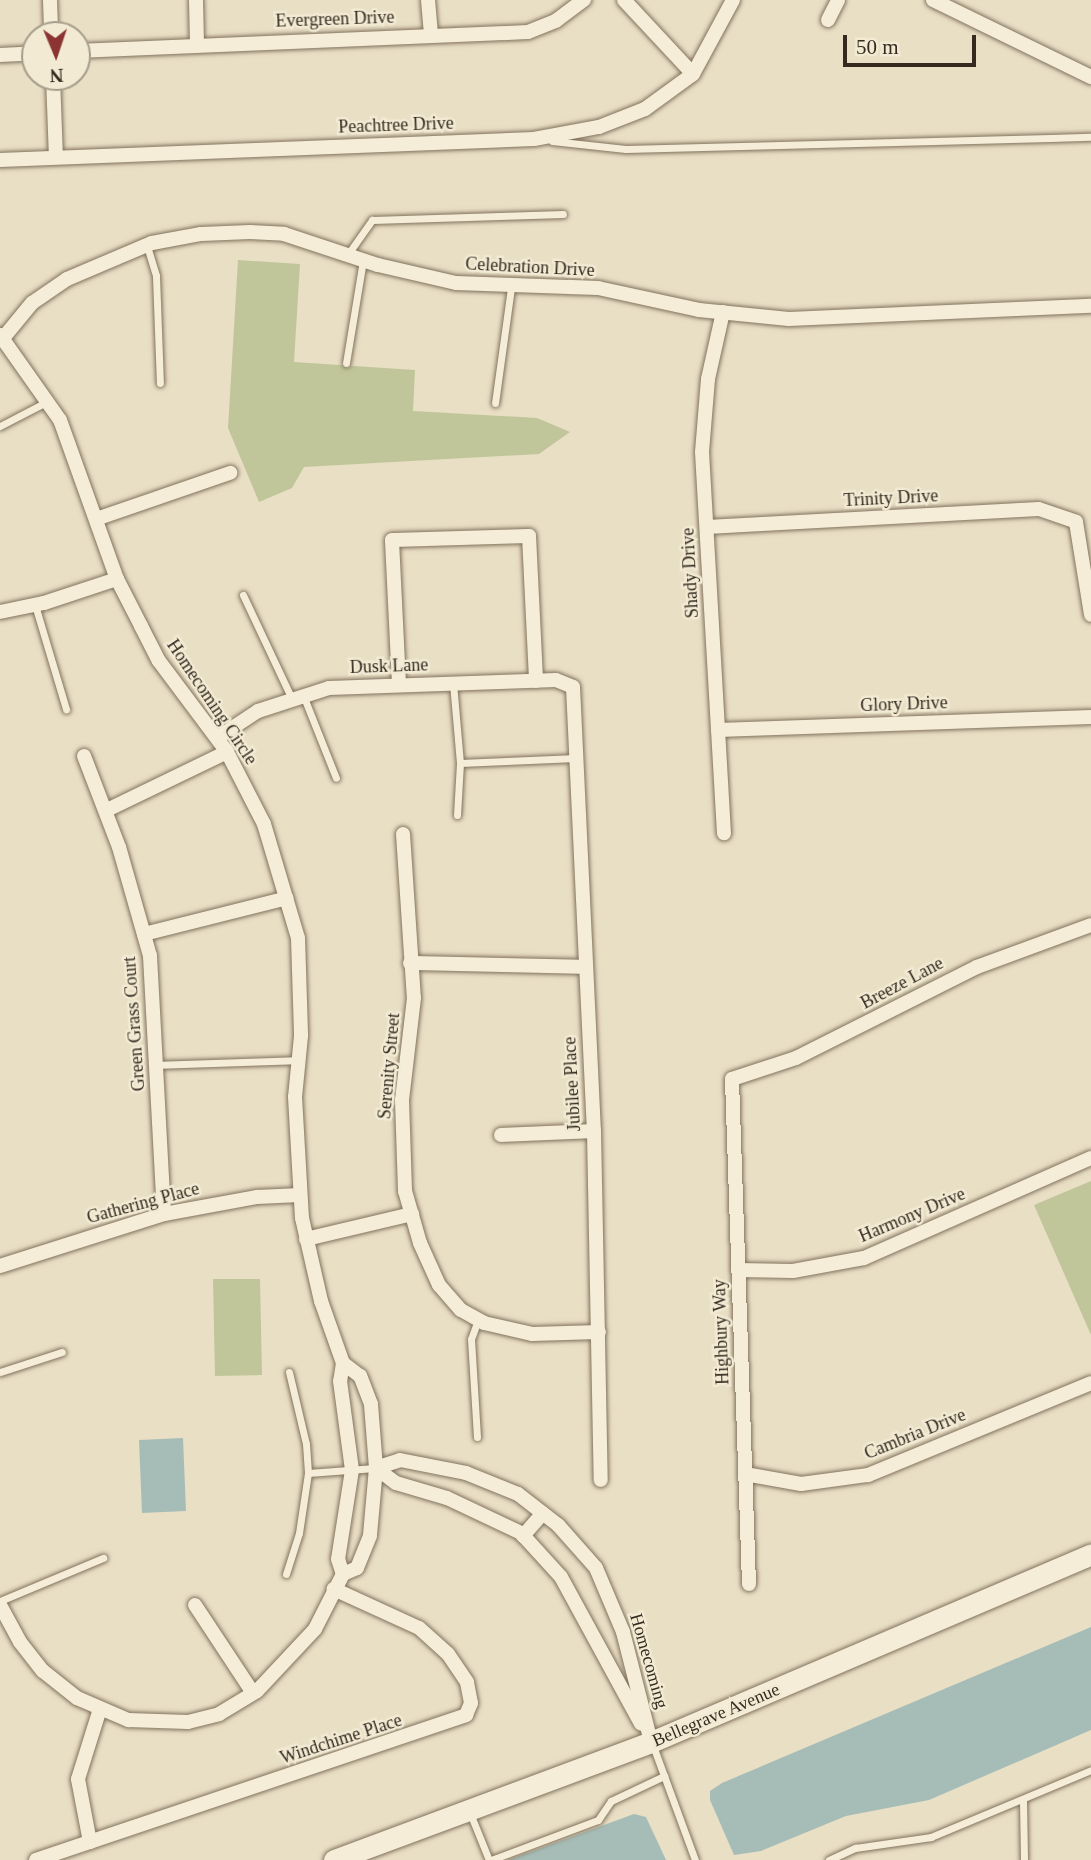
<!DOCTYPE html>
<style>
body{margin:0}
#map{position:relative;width:1091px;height:1860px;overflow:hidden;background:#e9dfc5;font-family:Georgia,serif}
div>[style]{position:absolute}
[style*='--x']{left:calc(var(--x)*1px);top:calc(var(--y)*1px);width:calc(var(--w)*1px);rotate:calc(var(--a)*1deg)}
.green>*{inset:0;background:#c0c69a}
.water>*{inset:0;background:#a6bdb7}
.roads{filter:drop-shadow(0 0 2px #82725d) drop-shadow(0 0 2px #82725d)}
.lane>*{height:7px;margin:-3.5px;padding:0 3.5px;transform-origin:3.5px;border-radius:3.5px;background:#f5edd7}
.street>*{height:14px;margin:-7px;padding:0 7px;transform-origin:7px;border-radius:7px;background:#f5edd7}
.secondary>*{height:21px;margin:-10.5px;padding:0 10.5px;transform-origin:10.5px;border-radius:10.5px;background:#f5edd7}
span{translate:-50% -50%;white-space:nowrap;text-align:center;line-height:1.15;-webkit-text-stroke:5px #f2ead3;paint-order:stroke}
.street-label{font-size:18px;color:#342a1f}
.north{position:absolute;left:21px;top:21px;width:70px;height:70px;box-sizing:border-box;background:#f2ead3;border:2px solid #a69d8b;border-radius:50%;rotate:178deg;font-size:19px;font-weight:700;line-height:28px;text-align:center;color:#342a1f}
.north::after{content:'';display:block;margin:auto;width:24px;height:32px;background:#8b3433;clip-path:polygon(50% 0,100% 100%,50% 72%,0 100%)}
.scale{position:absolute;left:843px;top:35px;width:133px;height:32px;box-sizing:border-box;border:4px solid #342a1f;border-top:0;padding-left:9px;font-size:21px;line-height:24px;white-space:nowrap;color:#342a1f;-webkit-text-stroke:5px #f2ead3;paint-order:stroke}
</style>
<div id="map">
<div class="green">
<i style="clip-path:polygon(238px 260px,300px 264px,294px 362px,415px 370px,413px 411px,537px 418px,570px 432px,539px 454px,304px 467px,292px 488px,259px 502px,228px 428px)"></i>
<i style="clip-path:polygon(1091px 1181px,1091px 1335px,1034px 1205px)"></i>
<i style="clip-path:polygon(213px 1279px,260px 1279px,262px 1375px,215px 1376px)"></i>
</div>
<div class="water">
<i style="clip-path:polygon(183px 1438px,186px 1511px,142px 1513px,139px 1440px)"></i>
<i style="clip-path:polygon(1091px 1627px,1091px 1730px,929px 1800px,846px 1816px,761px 1851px,734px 1855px,710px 1800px,710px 1791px,722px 1783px)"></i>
<i style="clip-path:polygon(634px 1814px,646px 1817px,666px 1860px,508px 1860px)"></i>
</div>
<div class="roads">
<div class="lane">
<i style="--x:552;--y:141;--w:74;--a:6.2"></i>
<i style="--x:626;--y:149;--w:465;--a:-1.5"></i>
<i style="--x:147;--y:246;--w:31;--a:73"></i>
<i style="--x:156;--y:276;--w:107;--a:87.9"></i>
<i style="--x:348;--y:254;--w:42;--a:-54.8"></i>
<i style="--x:372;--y:220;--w:191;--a:-1.8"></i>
<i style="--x:346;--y:363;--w:104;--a:-80.6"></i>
<i style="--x:495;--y:403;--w:117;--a:-82.1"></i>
<i style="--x:0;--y:426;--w:54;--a:-27.5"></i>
<i style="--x:243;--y:595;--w:115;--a:64.8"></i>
<i style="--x:35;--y:605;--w:109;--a:73.4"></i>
<i style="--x:453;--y:683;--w:80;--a:85"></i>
<i style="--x:460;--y:763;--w:116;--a:-2.5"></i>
<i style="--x:303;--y:695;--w:89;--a:68.3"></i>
<i style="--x:457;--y:815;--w:52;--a:-86.7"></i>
<i style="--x:157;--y:1065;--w:142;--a:-2"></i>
<i style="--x:0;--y:1372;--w:65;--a:-17.9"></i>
<i style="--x:289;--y:1372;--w:74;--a:76.7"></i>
<i style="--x:306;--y:1444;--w:29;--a:86"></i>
<i style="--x:477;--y:1437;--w:98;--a:-93.5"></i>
<i style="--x:471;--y:1339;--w:20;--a:-70"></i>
<i style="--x:286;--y:1574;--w:43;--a:-72.4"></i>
<i style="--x:299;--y:1533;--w:61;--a:-81.5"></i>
<i style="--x:308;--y:1473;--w:67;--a:-4.3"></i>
<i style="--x:0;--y:1601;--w:112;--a:-22.7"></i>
<i style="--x:652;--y:1743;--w:125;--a:69.8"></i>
<i style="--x:1023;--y:1801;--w:59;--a:89"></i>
<i style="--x:470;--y:1813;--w:51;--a:68"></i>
<i style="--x:491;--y:1860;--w:114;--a:-20.5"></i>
<i style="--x:598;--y:1820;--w:23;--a:-56"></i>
<i style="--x:611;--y:1801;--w:59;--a:-25.3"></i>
<i style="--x:829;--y:1860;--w:29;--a:-25"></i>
<i style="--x:855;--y:1848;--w:77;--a:-8.2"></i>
<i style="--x:931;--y:1837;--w:173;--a:-22.7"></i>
</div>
<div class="street">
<i style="--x:50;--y:0;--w:35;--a:88"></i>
<i style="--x:196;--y:0;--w:43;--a:88.7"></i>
<i style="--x:428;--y:0;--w:35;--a:85"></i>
<i style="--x:624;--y:0;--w:101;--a:47"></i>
<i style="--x:933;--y:0;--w:176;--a:26"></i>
<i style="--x:828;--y:20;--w:22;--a:-63"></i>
<i style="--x:77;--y:51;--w:451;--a:-2.4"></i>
<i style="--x:528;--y:32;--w:31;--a:-22"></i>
<i style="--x:557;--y:20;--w:34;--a:-37"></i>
<i style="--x:0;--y:55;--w:35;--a:-3"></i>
<i style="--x:53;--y:77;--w:80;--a:87.9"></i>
<i style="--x:0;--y:160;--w:534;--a:-2.25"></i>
<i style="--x:534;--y:139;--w:66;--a:-10.5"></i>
<i style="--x:599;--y:127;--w:49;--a:-21.4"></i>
<i style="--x:645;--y:109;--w:59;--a:-36.1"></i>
<i style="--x:693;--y:74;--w:84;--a:-61.6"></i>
<i style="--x:723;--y:312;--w:69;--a:102.6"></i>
<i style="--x:708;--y:379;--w:73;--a:94.7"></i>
<i style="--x:702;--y:452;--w:382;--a:86.7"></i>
<i style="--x:0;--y:335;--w:104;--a:54.8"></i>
<i style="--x:60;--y:420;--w:169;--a:70.3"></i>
<i style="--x:117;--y:579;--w:53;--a:62.9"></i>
<i style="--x:141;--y:626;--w:39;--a:63"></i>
<i style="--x:159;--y:661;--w:114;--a:53.2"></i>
<i style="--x:227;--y:752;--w:81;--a:62.8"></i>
<i style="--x:264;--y:824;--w:119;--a:73.4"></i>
<i style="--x:298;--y:938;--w:98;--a:88.2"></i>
<i style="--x:301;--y:1036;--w:61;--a:95.6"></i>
<i style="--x:295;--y:1097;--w:121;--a:86.7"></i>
<i style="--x:302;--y:1218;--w:85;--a:77.1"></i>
<i style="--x:321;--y:1301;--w:66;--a:70.5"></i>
<i style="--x:343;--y:1363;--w:18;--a:99"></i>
<i style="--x:340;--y:1381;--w:90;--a:82.3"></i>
<i style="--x:352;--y:1470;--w:90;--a:98.9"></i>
<i style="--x:338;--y:1559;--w:16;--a:72"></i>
<i style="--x:4;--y:337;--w:44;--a:-50.5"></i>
<i style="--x:32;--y:303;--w:42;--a:-34.4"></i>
<i style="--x:67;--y:279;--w:92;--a:-23"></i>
<i style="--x:152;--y:243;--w:50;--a:-10.4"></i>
<i style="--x:201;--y:234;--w:49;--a:-2.3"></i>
<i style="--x:250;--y:232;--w:34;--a:3"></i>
<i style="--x:284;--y:234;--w:99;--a:18.3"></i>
<i style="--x:378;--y:265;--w:80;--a:13"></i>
<i style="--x:456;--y:283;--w:142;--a:2"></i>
<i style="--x:598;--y:288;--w:103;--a:12.3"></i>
<i style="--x:699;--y:310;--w:90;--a:5.7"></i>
<i style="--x:789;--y:319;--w:302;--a:-2.5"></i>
<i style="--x:99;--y:518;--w:139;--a:-19"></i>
<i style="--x:707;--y:527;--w:332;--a:-3.1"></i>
<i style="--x:1039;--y:509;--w:39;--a:19"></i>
<i style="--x:1076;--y:522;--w:94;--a:80.8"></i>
<i style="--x:0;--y:612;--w:45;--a:-11.6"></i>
<i style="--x:44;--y:603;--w:77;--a:-18.2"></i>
<i style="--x:399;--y:684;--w:144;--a:-92.8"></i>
<i style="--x:392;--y:540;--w:137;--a:-1.7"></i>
<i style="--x:529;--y:536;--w:145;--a:87.2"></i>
<i style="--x:718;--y:730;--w:373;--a:-2"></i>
<i style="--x:217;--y:738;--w:49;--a:-33.4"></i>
<i style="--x:258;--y:711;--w:75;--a:-17.9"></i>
<i style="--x:329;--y:688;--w:227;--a:-2"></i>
<i style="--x:556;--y:680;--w:18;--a:22"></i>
<i style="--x:573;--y:687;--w:444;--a:87.3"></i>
<i style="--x:594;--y:1131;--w:349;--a:88.9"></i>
<i style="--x:84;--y:756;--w:97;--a:69"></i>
<i style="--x:119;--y:847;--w:113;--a:74.1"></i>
<i style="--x:150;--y:956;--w:258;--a:86.9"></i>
<i style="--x:107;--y:810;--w:133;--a:-25.8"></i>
<i style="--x:403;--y:834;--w:164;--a:86.2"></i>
<i style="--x:414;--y:998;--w:103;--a:96.7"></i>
<i style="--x:402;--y:1100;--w:91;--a:88.1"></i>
<i style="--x:405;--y:1191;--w:54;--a:73.9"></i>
<i style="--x:420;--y:1243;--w:46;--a:65.7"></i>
<i style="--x:439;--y:1285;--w:33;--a:49"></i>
<i style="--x:461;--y:1310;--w:26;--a:29"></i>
<i style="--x:484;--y:1323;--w:49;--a:12.9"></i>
<i style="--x:532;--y:1334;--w:67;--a:-1.7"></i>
<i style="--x:144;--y:934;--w:147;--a:-14.1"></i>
<i style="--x:410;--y:963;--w:174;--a:1.3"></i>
<i style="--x:501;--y:1135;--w:93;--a:-2.5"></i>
<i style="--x:306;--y:1239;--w:109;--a:-13.3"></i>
<i style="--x:0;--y:1266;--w:172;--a:-17.6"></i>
<i style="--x:164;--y:1214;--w:95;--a:-10.4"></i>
<i style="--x:257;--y:1197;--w:43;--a:-2.7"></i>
<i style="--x:738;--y:1270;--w:55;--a:1"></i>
<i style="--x:793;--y:1271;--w:72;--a:-10.4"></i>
<i style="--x:864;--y:1258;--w:248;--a:-23.8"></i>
<i style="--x:376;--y:1468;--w:25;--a:-18"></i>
<i style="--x:400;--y:1460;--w:67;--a:11.1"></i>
<i style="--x:466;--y:1473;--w:56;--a:22"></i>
<i style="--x:518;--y:1494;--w:51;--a:37.8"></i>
<i style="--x:558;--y:1525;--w:57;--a:48.5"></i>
<i style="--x:596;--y:1568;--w:69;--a:67.1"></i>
<i style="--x:623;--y:1632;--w:114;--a:75.7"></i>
<i style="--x:376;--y:1468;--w:25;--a:37"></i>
<i style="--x:396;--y:1483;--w:53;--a:16.4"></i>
<i style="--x:447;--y:1498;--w:82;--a:25.3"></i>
<i style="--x:521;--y:1533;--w:59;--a:47.7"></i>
<i style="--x:561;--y:1577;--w:167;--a:61.4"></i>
<i style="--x:745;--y:1474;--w:57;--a:10.1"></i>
<i style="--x:801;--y:1484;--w:68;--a:-7.7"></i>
<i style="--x:868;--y:1475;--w:241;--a:-22.4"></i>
<i style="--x:523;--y:1536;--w:30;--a:-49"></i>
<i style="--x:749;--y:1584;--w:505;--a:-91.93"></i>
<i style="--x:732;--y:1079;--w:67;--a:-18.2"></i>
<i style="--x:796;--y:1058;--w:203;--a:-26.7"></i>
<i style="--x:977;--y:967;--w:121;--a:-20.2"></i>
<i style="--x:0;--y:1605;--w:42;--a:61.6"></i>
<i style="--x:20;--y:1642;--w:37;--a:52"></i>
<i style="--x:43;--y:1671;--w:43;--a:38.5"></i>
<i style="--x:77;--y:1698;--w:56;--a:23.3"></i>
<i style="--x:128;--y:1720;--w:60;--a:1.9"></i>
<i style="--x:188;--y:1722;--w:32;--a:-14"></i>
<i style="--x:219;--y:1714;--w:44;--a:-31.2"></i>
<i style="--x:257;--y:1691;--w:85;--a:-46.9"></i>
<i style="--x:315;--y:1629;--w:62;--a:-63"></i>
<i style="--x:343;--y:1574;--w:15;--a:-23"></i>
<i style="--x:357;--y:1568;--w:35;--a:-68"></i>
<i style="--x:370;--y:1535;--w:67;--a:-84.9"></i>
<i style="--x:376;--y:1468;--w:64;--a:-94.5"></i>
<i style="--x:371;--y:1404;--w:30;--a:-111"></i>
<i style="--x:360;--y:1376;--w:21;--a:-143"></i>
<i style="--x:195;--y:1605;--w:105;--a:56.6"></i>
<i style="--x:90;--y:1842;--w:64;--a:-100.8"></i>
<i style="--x:78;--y:1779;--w:73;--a:-72.6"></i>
<i style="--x:36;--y:1860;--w:454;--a:-18.6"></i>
<i style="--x:466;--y:1715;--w:13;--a:-67"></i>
<i style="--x:471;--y:1703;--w:21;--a:-101"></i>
<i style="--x:467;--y:1682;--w:34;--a:-124"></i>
<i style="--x:448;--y:1654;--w:39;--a:-138"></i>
<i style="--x:419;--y:1628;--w:94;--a:-155.4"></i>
</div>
<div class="secondary">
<i style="--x:334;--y:1860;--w:338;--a:-20.4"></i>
<i style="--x:651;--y:1742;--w:478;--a:-23.1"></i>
</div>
</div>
<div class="street-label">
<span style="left:335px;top:19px;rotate:-2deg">Evergreen Drive</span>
<span style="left:396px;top:125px;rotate:-2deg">Peachtree Drive</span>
<span style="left:530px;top:267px;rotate:3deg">Celebration Drive</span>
<span style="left:891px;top:498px;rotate:-3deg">Trinity Drive</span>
<span style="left:690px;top:573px;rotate:-93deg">Shady Drive</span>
<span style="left:389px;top:666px;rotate:-2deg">Dusk Lane</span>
<span style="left:212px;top:702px;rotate:56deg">Homecoming Circle</span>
<span style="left:904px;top:704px;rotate:-2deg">Glory Drive</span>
<span style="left:902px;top:983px;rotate:-28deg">Breeze Lane</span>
<span style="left:134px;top:1024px;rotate:-94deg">Green Grass Court</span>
<span style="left:389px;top:1066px;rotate:-85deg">Serenity Street</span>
<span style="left:572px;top:1084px;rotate:-93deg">Jubilee Place</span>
<span style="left:143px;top:1203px;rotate:-15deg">Gathering Place</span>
<span style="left:912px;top:1215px;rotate:-23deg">Harmony Drive</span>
<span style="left:721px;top:1332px;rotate:-92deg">Highbury Way</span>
<span style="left:915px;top:1434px;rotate:-22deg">Cambria Drive</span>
<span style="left:649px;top:1661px;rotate:74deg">Homecoming</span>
<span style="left:716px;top:1715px;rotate:-23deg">Bellegrave Avenue</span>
<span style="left:341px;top:1739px;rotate:-18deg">Windchime Place</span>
</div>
<div class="north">N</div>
<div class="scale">50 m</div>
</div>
